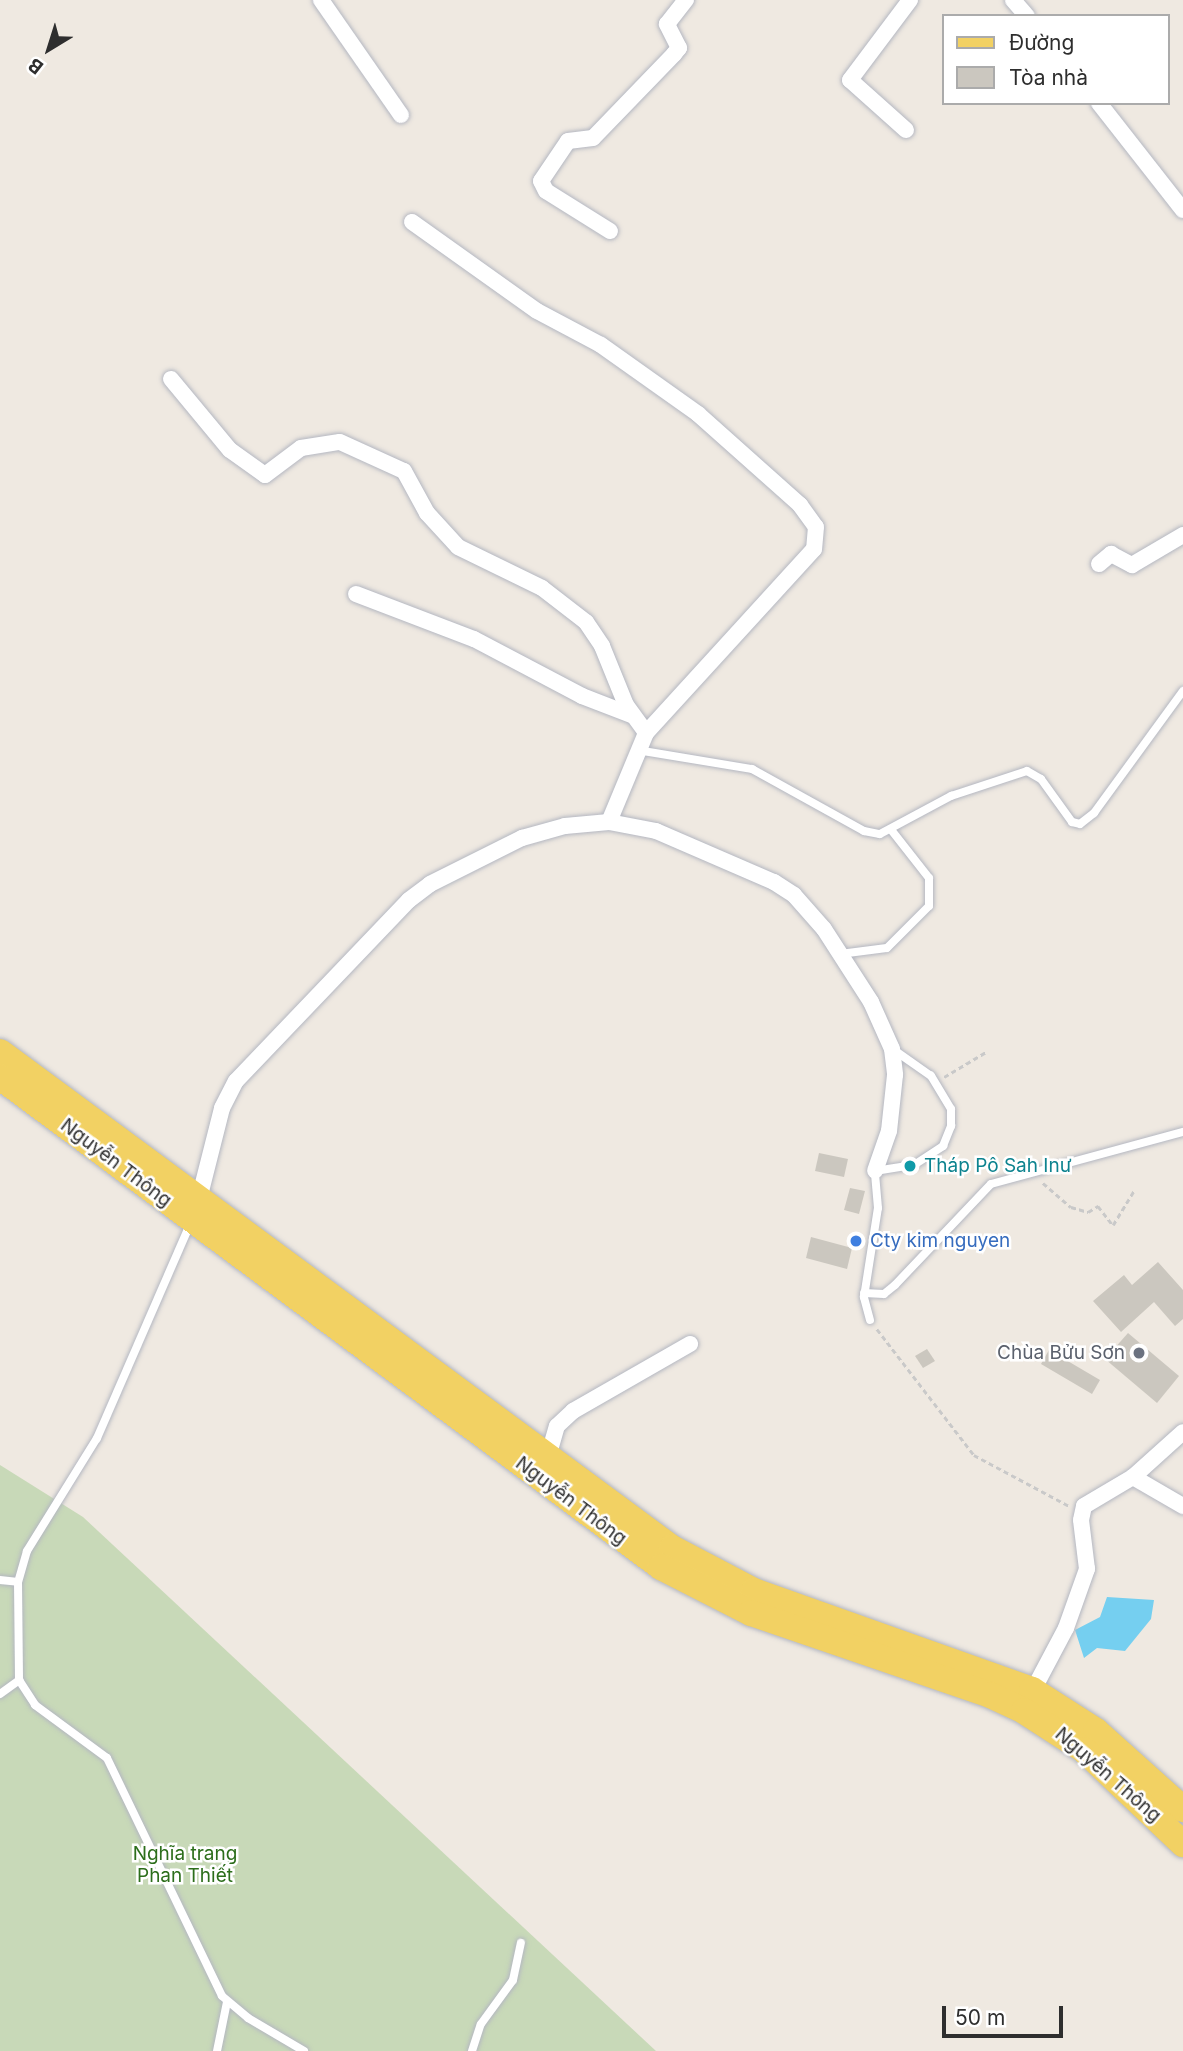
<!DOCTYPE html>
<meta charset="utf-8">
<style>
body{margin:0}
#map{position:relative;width:1183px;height:2051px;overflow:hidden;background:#efe9e1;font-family:Inter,sans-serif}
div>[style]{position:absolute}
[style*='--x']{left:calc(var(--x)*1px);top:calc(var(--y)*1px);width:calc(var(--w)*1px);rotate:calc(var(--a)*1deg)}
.cemetery>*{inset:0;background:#c8d9b8}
.water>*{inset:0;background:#75cff0}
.building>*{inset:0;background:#cbc7bf}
.path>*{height:2.5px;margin-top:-1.25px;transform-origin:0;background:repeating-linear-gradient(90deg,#c9c9c9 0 5px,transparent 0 8.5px)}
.roads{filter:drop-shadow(0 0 2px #b4b7c1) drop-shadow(0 0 2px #b4b7c1)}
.lane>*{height:8px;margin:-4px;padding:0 4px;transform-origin:4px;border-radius:4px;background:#fff}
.street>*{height:16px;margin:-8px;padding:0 8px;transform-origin:8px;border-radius:8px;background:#fff}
.primary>*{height:26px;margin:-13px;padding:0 13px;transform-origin:13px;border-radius:13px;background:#f2d163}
.dots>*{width:19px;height:19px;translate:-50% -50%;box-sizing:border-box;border:4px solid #fff;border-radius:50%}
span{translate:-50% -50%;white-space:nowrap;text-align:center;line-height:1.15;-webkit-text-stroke:5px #fff;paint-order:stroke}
.street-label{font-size:19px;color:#2e2e2e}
.culture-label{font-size:19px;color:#0d838f}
.left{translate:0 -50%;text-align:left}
.shop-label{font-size:19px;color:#366cbe}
.worship-label{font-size:19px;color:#5b616d}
.right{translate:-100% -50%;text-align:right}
.park-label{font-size:19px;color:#2c6e1b}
.legend{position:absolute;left:942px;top:14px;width:228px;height:91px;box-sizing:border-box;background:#fff;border:2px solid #ababab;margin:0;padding:9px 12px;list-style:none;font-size:21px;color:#2e2e2e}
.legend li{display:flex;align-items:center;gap:14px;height:35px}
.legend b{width:35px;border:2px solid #ababab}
.north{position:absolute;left:14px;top:14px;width:70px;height:70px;-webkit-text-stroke:5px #fff;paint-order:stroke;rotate:218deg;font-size:19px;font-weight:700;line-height:28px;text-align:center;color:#2e2e2e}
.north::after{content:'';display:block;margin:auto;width:24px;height:32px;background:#2e2e2e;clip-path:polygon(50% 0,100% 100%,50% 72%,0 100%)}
.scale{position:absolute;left:942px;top:2006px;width:121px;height:32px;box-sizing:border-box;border:4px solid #2e2e2e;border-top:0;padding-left:9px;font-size:21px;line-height:24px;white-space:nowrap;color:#2e2e2e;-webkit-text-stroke:5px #fff;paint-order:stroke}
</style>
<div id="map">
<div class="cemetery">
<i style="clip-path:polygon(0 1465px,83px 1517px,656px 2051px,0 2051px)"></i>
</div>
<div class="water">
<i style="clip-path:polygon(1107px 1597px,1154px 1600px,1151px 1619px,1125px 1651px,1097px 1648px,1084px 1658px,1075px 1630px,1100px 1617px)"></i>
</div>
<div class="building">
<i style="clip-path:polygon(819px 1153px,848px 1159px,844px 1177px,815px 1171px)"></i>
<i style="clip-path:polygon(850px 1188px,865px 1191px,859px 1214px,844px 1210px)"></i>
<i style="clip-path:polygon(811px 1237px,852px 1248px,847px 1269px,806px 1258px)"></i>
<i style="clip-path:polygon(1158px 1262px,1183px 1290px,1183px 1319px,1175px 1326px,1154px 1302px,1121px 1332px,1093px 1301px,1124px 1275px,1132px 1285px)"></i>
<i style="clip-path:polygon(1128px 1333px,1179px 1376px,1157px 1403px,1105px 1359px)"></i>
<i style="clip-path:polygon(927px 1349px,935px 1361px,923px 1368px,915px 1356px)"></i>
<i style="clip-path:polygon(1049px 1350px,1100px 1380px,1092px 1394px,1041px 1364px)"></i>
</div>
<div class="path">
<i style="--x:944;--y:1077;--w:49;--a:-30.8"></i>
<i style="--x:1043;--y:1183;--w:37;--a:41"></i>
<i style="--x:1071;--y:1207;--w:18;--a:16"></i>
<i style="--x:1088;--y:1212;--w:12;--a:-31"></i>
<i style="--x:1098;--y:1206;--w:24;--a:52"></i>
<i style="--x:1113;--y:1225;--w:42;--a:-58.6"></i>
<i style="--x:877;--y:1329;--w:159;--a:52.4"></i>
<i style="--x:974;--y:1455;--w:108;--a:28.2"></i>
</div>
<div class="roads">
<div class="lane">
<i style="--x:637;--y:750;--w:117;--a:9.4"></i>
<i style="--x:752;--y:769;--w:128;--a:29"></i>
<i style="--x:864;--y:831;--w:16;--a:11"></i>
<i style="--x:880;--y:834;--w:81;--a:-28.2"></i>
<i style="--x:951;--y:796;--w:80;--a:-18.2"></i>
<i style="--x:1027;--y:771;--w:16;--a:30"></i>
<i style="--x:1041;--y:779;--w:53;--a:54.2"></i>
<i style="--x:1072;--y:822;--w:8;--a:14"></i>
<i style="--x:1080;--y:824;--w:18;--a:-38"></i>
<i style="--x:1094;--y:813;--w:151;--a:-53.9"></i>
<i style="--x:840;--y:954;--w:47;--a:-7.3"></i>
<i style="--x:887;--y:948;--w:59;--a:-45"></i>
<i style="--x:929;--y:906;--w:28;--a:-90"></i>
<i style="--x:929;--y:878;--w:60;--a:-128.2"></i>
<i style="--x:191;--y:1222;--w:236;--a:113.5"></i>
<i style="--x:97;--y:1438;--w:133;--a:121.8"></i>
<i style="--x:27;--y:1551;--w:32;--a:106"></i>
<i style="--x:18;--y:1582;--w:98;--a:89.4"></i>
<i style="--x:19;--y:1680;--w:30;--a:57"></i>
<i style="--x:35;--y:1705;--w:89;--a:36.4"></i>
<i style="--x:107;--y:1758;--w:264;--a:64.2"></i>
<i style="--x:222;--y:1996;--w:34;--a:40"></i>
<i style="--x:248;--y:2018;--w:65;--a:30.5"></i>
<i style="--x:864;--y:1293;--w:20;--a:3"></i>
<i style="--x:884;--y:1294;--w:14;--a:-39"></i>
<i style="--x:895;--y:1285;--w:139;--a:-46.5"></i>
<i style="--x:991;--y:1184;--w:199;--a:-15.2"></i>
<i style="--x:870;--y:1320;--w:24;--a:-105"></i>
<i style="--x:864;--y:1297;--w:90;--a:-81.1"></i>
<i style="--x:878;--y:1208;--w:37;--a:-95"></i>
<i style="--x:875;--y:1171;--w:39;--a:-9"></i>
<i style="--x:914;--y:1165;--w:35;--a:-33"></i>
<i style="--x:943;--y:1146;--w:22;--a:-68"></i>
<i style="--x:951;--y:1126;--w:17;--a:-90"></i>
<i style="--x:951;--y:1109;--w:39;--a:-121"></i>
<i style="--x:931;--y:1076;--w:45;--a:-144.9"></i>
<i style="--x:0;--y:1580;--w:18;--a:6"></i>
<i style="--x:0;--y:1694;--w:24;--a:-36"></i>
<i style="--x:217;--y:2051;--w:50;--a:-78.5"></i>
<i style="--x:472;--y:2051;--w:28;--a:-72"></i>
<i style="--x:481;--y:2024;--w:54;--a:-54"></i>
<i style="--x:513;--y:1980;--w:38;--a:-78"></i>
</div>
<div class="street">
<i style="--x:321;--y:0;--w:140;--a:55.2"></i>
<i style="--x:1013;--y:0;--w:21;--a:49"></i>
<i style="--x:1099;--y:103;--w:136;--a:51.9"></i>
<i style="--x:906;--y:130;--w:75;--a:-138.2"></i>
<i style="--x:850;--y:80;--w:100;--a:-53.1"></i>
<i style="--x:412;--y:222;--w:153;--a:35.5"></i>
<i style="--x:537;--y:311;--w:72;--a:28"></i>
<i style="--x:601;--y:345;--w:119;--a:35.4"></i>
<i style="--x:698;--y:414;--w:137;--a:41.7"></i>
<i style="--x:800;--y:505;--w:27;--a:54"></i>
<i style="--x:816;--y:527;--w:22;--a:95"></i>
<i style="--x:814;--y:549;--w:249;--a:132.4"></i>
<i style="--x:646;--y:733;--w:96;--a:112.6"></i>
<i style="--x:610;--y:231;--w:75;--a:-148"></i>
<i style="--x:546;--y:191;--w:11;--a:-117"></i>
<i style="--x:541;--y:181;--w:48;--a:-56"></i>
<i style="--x:568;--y:141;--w:25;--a:-7"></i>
<i style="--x:593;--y:138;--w:117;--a:-46"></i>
<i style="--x:674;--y:54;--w:8;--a:-50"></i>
<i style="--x:679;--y:48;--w:27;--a:-117"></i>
<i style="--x:667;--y:24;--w:31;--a:-52"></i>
<i style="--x:171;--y:379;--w:92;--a:50.3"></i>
<i style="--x:230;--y:450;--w:43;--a:35.5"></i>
<i style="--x:265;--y:475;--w:45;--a:-36.9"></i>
<i style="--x:301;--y:448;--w:39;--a:-9"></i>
<i style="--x:340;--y:442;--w:70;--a:24.4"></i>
<i style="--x:404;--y:471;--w:48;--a:61.3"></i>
<i style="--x:427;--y:513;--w:46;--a:47.6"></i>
<i style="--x:458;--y:547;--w:93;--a:26"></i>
<i style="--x:542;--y:588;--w:56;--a:37.7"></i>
<i style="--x:586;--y:622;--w:29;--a:56"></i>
<i style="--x:602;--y:646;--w:64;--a:67.9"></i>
<i style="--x:626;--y:705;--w:34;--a:54"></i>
<i style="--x:1099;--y:564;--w:16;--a:-40"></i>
<i style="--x:1111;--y:554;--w:24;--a:28"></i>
<i style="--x:1132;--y:565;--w:59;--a:-30.5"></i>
<i style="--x:356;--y:594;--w:126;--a:20.9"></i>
<i style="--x:474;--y:639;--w:122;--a:27.8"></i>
<i style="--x:582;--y:696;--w:53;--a:21.2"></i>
<i style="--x:197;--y:1207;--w:102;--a:-75.8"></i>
<i style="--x:222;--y:1108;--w:30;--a:-63"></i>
<i style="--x:236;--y:1081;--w:250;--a:-46.3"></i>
<i style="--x:409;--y:900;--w:26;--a:-37"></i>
<i style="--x:430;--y:884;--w:103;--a:-26.6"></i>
<i style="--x:522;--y:838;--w:45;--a:-15.6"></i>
<i style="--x:565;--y:826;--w:44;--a:-5.2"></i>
<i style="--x:609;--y:822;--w:48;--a:10.8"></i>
<i style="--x:656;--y:831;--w:129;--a:23.4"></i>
<i style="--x:774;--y:882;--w:24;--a:33"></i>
<i style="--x:794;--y:895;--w:45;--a:48.6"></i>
<i style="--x:824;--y:929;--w:87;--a:57.2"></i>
<i style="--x:871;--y:1002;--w:51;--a:65.9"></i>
<i style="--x:892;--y:1049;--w:26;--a:83"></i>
<i style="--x:895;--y:1075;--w:56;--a:96.1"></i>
<i style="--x:889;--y:1131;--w:42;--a:109.3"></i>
<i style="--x:548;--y:1457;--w:32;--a:-74"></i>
<i style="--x:557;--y:1426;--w:22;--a:-43"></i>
<i style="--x:573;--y:1411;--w:135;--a:-29.8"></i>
<i style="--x:1133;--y:1477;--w:58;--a:30.1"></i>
<i style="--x:1030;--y:1696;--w:77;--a:-62.1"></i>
<i style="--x:1066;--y:1628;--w:63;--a:-70.4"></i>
<i style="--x:1087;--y:1569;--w:49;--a:-97"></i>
<i style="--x:1081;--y:1520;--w:14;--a:-78"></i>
<i style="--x:1084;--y:1506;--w:57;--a:-30.6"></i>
<i style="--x:1133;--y:1477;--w:67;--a:-42"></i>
</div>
<div class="primary">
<i style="--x:0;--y:1052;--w:835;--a:36.43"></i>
<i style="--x:672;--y:1548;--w:93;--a:27.7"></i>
<i style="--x:754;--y:1591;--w:295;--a:19.6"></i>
<i style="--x:1032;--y:1690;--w:76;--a:32.6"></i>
<i style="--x:1096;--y:1731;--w:117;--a:41.9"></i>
<i style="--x:0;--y:1077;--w:823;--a:36.55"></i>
<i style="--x:661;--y:1567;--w:101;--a:27.1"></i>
<i style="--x:751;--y:1613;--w:253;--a:18.9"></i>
<i style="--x:990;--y:1695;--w:38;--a:25"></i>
<i style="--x:1024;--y:1711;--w:72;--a:33"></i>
<i style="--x:1084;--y:1750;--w:137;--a:43.5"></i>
</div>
</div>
<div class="dots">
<i style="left:910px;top:1166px;background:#0f9aa8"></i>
<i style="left:856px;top:1241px;background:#3f7fe0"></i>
<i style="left:1139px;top:1353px;background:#6b7280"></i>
</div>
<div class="street-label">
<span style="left:116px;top:1163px;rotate:37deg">Nguyễn Thông</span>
<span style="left:571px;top:1501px;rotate:37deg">Nguyễn Thông</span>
<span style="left:1108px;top:1775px;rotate:41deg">Nguyễn Thông</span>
</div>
<div class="culture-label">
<span class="left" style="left:924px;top:1166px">Tháp Pô Sah Inư</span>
</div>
<div class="shop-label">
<span class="left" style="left:870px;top:1241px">Cty kim nguyen</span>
</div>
<div class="worship-label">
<span class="right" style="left:1125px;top:1353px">Chùa Bửu Sơn</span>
</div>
<div class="park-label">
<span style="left:185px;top:1865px">Nghĩa trang<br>Phan Thiết</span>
</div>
<ul class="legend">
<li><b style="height:9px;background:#f2d163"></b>Đường</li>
<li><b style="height:19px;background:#cbc7bf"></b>Tòa nhà</li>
</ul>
<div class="north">B</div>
<div class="scale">50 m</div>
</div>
